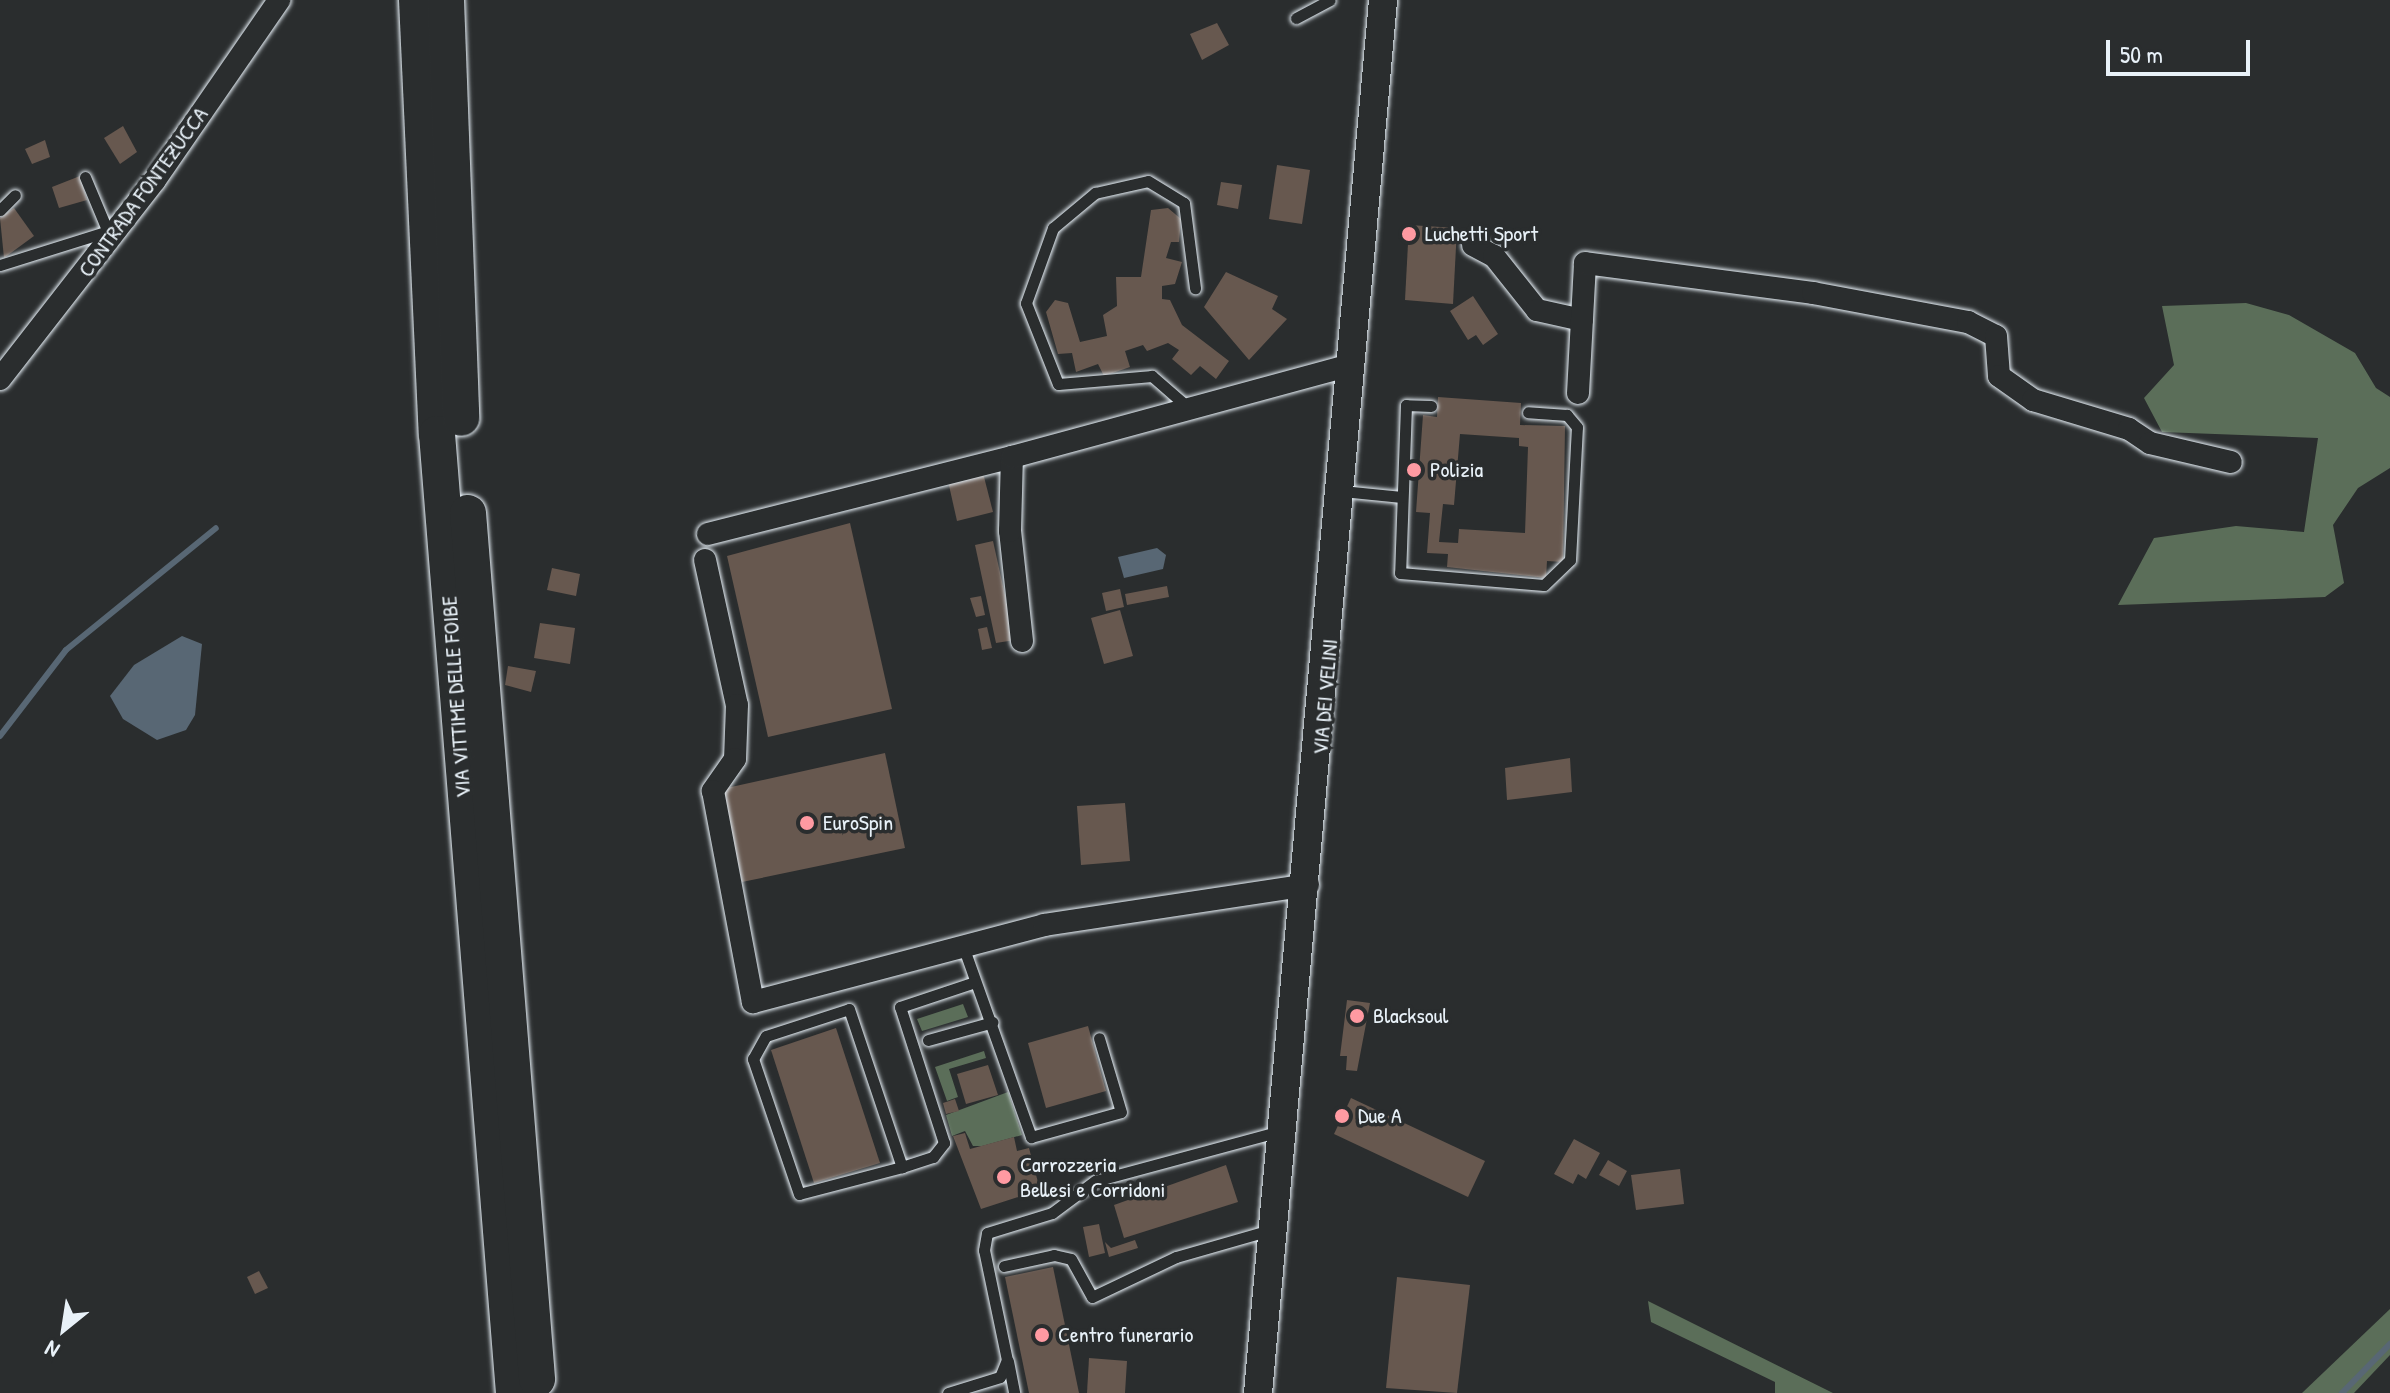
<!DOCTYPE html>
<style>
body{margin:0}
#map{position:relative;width:2390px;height:1393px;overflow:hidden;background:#2a2d2e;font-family:"Patrick Hand",sans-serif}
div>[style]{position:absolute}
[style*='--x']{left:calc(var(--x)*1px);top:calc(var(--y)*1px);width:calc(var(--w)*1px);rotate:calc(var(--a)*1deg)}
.green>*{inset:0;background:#5b6e59}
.water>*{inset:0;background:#586774}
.stream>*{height:6px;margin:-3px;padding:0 3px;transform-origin:3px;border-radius:3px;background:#586774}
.building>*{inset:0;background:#67584f}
.roads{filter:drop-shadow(0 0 2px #e8f1f8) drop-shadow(0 0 2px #e8f1f8)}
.service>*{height:11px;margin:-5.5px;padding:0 5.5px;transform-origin:5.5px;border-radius:5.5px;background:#2a2d2e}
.minor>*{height:22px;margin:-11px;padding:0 11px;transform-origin:11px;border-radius:11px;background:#2a2d2e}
.tertiary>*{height:28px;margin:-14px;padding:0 14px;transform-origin:14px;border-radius:14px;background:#2a2d2e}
.primary>*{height:36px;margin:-18px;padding:0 18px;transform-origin:18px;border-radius:18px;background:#2a2d2e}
.dots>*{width:22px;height:22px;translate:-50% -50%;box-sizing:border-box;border:4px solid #2a2d2e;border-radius:50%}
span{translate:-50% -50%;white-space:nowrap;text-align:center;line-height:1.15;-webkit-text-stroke:7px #2a2d2e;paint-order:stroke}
.street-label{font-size:22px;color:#e8f1f8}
.poi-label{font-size:22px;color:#e8f1f8}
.left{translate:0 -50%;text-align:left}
.north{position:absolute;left:24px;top:1289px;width:80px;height:80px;-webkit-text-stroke:6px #2a2d2e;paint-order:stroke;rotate:210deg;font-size:22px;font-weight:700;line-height:32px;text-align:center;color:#e8f1f8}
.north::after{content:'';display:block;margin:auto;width:28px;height:36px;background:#e8f1f8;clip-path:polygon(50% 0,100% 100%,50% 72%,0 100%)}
.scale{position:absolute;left:2106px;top:40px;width:144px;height:36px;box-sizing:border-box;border:4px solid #e8f1f8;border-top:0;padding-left:10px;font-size:24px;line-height:28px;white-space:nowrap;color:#e8f1f8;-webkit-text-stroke:6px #2a2d2e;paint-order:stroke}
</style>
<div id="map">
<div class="green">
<i style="clip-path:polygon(2246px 303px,2289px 315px,2355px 353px,2376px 388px,2390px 397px,2390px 468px,2358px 488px,2333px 525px,2344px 583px,2325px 597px,2118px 605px,2154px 538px,2236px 526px,2304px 532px,2318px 438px,2162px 432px,2144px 398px,2174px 365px,2162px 306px)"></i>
<i style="clip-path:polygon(963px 1004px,968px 1017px,922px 1031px,917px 1019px)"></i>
<i style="clip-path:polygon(984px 1051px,986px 1058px,949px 1069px,958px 1097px,947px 1101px,935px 1067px)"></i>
<i style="clip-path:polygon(1008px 1092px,1022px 1135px,982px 1146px,973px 1146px,965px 1131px,952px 1136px,946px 1115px)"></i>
<i style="clip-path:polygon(1648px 1301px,1833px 1393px,1775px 1393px,1775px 1382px,1651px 1322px)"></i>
<i style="clip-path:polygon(2390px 1309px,2390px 1355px,2354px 1393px,2302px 1393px)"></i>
</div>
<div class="water">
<i style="clip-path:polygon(1157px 548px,1166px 555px,1163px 569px,1124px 578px,1118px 557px)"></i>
<i style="clip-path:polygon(182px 636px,202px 644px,195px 715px,186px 730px,157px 740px,123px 719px,110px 696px,134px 665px)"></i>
</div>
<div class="stream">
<i style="--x:0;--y:736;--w:108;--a:-52.5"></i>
<i style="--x:66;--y:650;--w:193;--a:-39.1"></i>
<i style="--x:2342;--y:1393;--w:69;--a:-45.6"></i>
</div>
<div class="building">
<i style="clip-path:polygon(1217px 23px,1229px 45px,1202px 60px,1190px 34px)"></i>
<i style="clip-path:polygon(123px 126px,137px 152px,120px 164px,104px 138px)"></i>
<i style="clip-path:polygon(45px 140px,50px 157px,32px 164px,25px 149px)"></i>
<i style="clip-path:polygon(1277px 165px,1310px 170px,1302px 224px,1269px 219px)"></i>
<i style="clip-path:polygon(80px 176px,87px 200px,59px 208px,52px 187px)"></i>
<i style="clip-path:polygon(1221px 182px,1242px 185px,1238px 209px,1217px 205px)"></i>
<i style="clip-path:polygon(14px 208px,34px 236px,4px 258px,0 218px)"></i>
<i style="clip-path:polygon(1168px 208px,1181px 219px,1179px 242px,1171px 242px,1166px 258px,1182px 262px,1175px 284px,1162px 286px,1162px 299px,1170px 300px,1182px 325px,1229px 361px,1216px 379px,1200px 366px,1191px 375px,1172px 359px,1179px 350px,1168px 343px,1147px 351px,1143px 345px,1125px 351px,1130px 367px,1104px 376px,1098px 364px,1076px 372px,1072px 353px,1058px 354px,1046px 312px,1055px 300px,1068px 303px,1080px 342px,1107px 336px,1103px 315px,1117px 306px,1116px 277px,1141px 277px,1151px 210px)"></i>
<i style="clip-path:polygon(1409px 225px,1457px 228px,1453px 304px,1405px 300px)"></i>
<i style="clip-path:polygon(1226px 272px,1278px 296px,1272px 309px,1287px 319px,1249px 360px,1204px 307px)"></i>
<i style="clip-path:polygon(1473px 296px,1498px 334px,1483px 345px,1476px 335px,1468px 340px,1450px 311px)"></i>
<i style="clip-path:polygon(evenodd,1438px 397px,1521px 403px,1520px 425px,1565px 426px,1563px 562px,1547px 561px,1546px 578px,1447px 567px,1448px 554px,1427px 553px,1430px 513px,1416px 512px,1423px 415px,1437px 417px,1438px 397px,1460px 434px,1519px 438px,1519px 446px,1528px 447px,1525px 533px,1459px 529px,1458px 543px,1439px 542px,1443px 504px,1454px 505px,1460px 434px)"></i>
<i style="clip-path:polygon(983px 473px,993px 512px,957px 521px,948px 481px)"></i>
<i style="clip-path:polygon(850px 523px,892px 709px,768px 737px,727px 556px)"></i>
<i style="clip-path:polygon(993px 541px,1015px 640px,996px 643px,975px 545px)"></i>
<i style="clip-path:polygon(552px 568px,580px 574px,576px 596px,547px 590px)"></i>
<i style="clip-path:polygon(1167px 586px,1169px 597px,1127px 605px,1125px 594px)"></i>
<i style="clip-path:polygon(1120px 589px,1124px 607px,1106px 611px,1102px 593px)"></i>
<i style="clip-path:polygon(981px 596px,985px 615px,976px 617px,970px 598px)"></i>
<i style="clip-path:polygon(1120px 610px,1133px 656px,1104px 664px,1091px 618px)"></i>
<i style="clip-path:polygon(540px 623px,575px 628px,570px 664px,534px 658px)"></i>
<i style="clip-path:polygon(987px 627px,992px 648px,982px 650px,978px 629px)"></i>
<i style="clip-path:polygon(508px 666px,536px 671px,531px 692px,505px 685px)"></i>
<i style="clip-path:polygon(885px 753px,905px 848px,742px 882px,722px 789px)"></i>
<i style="clip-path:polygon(1570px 758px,1572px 792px,1507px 800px,1505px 768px)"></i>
<i style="clip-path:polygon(1125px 803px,1130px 861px,1081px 865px,1077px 806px)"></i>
<i style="clip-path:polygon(1347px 1000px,1370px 1003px,1357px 1071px,1346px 1070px,1347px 1056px,1340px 1056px)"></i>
<i style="clip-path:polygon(1088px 1026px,1106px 1091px,1046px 1108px,1028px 1043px)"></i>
<i style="clip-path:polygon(836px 1028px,880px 1163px,814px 1183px,771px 1050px)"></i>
<i style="clip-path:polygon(988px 1065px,998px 1095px,966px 1104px,957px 1074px)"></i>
<i style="clip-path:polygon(1351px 1098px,1485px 1161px,1468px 1197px,1334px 1134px)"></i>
<i style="clip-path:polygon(955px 1099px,959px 1111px,946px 1114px,943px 1103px)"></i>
<i style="clip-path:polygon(965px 1133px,970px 1149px,1014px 1137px,1017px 1151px,1029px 1148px,1040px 1190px,981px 1209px,953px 1136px)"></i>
<i style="clip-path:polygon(1574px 1139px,1600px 1153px,1586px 1179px,1578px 1174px,1573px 1184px,1554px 1174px)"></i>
<i style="clip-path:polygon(1608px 1160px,1627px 1171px,1619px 1186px,1599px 1175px)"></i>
<i style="clip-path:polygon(1226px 1165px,1238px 1202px,1124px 1238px,1114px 1205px)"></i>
<i style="clip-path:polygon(1680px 1169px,1684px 1204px,1636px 1210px,1631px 1175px)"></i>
<i style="clip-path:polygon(1099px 1224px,1105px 1253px,1089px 1257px,1083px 1227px)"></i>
<i style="clip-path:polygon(1135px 1240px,1138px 1248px,1109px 1257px,1105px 1242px,1111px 1248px)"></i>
<i style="clip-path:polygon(1053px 1267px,1079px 1393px,1029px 1393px,1005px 1277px)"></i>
<i style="clip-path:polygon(259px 1271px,268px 1288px,255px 1294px,247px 1277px)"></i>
<i style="clip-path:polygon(1397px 1277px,1470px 1285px,1457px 1393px,1386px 1388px)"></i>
<i style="clip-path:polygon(1089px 1358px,1127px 1361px,1125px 1393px,1087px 1393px)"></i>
</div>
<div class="roads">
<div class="service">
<i style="--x:1296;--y:18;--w:38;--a:-28"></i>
<i style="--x:85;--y:177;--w:60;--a:67.3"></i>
<i style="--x:0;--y:210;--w:21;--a:-45"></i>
<i style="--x:0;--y:265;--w:117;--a:-17.4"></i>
<i style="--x:1431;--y:406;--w:25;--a:-178"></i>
<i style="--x:1406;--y:405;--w:168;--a:92"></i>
<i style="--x:1400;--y:573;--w:144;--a:4.8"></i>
<i style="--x:1544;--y:585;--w:36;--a:-44"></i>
<i style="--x:1570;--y:560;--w:133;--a:-87"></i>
<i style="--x:1577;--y:427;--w:16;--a:-130"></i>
<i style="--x:1567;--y:415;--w:39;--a:-176"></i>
<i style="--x:1191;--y:410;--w:52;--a:-138.9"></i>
<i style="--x:1152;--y:376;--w:94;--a:175.1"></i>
<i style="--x:1058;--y:384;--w:87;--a:-111.6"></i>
<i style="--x:1026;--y:303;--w:80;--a:-70.2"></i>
<i style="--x:1053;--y:228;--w:55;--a:-39.8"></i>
<i style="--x:1095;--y:193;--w:54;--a:-12.8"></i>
<i style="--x:1148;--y:181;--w:42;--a:31.4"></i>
<i style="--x:1184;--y:203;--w:86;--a:82.6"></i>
<i style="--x:1342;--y:491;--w:60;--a:5.7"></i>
<i style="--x:963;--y:946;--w:203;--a:70.4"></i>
<i style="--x:1031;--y:1137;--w:93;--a:-15.5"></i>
<i style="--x:1121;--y:1112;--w:77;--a:-106.6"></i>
<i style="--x:928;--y:1040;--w:67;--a:-15.5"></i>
<i style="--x:902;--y:1167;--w:106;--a:165.3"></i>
<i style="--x:799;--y:1194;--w:143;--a:-108.8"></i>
<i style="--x:753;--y:1059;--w:26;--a:-61"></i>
<i style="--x:766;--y:1036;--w:87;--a:-18"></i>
<i style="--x:849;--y:1009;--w:167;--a:71.5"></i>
<i style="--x:902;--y:1167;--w:33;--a:-18"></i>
<i style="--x:933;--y:1157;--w:18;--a:-52"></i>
<i style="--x:944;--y:1143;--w:143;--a:-107.9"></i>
<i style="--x:900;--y:1007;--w:79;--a:-18.4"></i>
<i style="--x:1004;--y:1266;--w:51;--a:-12.4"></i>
<i style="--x:1054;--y:1255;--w:17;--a:13"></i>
<i style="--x:1071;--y:1259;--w:43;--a:61.1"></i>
<i style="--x:1092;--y:1297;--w:93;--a:-25.5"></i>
<i style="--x:1176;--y:1257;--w:98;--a:-16"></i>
<i style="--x:1008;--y:1361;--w:33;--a:79"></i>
<i style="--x:948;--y:1393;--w:54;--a:-17.1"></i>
<i style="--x:1000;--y:1377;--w:18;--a:-68"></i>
<i style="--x:1007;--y:1360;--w:112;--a:-101.8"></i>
<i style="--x:984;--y:1250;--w:17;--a:-80"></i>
<i style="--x:987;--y:1233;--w:68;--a:-17.1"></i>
<i style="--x:1052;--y:1213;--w:54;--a:-36.7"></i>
<i style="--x:1095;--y:1181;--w:192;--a:-15.1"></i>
</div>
<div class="minor">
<i style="--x:1473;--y:245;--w:24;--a:28"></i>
<i style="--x:1494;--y:256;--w:69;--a:51.5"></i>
<i style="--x:1537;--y:310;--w:46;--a:12.5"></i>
<i style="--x:0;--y:379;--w:252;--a:-52.1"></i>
<i style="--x:155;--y:180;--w:219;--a:-55.4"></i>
<i style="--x:1578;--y:393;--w:130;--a:-86.9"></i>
<i style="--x:1585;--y:263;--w:230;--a:7.5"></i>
<i style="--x:1813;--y:293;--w:158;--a:10.6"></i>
<i style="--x:1968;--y:322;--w:31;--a:27"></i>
<i style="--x:1996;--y:336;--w:40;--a:85.7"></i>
<i style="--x:1999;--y:376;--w:42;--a:35.2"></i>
<i style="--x:2033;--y:400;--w:100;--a:16.8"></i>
<i style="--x:2129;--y:429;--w:25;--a:34"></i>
<i style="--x:2150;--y:443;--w:83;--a:13.2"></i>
<i style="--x:708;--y:534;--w:314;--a:-14.2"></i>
<i style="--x:705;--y:560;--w:148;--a:77.6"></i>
<i style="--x:737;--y:705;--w:54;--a:92.1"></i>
<i style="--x:735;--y:759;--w:39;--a:125"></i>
<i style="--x:713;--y:791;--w:215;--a:79.3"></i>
<i style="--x:753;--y:1002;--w:301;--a:-14.8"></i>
<i style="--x:1044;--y:925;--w:267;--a:-8.6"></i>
<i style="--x:1022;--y:641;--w:111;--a:-96.2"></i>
<i style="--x:1010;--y:531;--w:74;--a:-88.5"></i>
<i style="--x:1012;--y:457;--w:348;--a:-15.2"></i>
</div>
<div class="tertiary">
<i style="--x:1258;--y:1393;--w:1399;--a:-84.87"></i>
</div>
<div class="primary">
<i style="--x:417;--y:0;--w:434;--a:87.4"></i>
<i style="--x:437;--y:434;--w:962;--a:85.41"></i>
<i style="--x:446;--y:0;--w:418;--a:87.9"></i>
<i style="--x:468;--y:513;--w:869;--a:85.44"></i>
</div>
</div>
<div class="dots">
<i style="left:1409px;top:234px;background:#ff9aa2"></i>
<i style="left:1414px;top:470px;background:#ff9aa2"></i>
<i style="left:807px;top:823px;background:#ff9aa2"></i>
<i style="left:1357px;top:1016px;background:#ff9aa2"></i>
<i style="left:1342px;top:1116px;background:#ff9aa2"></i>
<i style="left:1004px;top:1177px;background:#ff9aa2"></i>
<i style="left:1042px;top:1335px;background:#ff9aa2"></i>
</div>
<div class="street-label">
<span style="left:143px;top:192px;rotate:-54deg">CONTRADA FONTEZUCCA</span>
<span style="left:456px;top:697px;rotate:-94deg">VIA VITTIME DELLE FOIBE</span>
<span style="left:1325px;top:697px;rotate:-85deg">VIA DEI VELINI</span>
</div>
<div class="poi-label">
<span class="left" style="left:1425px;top:234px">Luchetti Sport</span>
<span class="left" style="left:1430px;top:470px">Polizia</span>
<span class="left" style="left:823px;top:823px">EuroSpin</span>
<span class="left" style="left:1373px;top:1016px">Blacksoul</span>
<span class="left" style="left:1358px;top:1116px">Due A</span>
<span class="left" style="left:1020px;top:1177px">Carrozzeria<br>Bellesi e Corridoni</span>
<span class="left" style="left:1058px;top:1335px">Centro funerario</span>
</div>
<div class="north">N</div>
<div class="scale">50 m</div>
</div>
